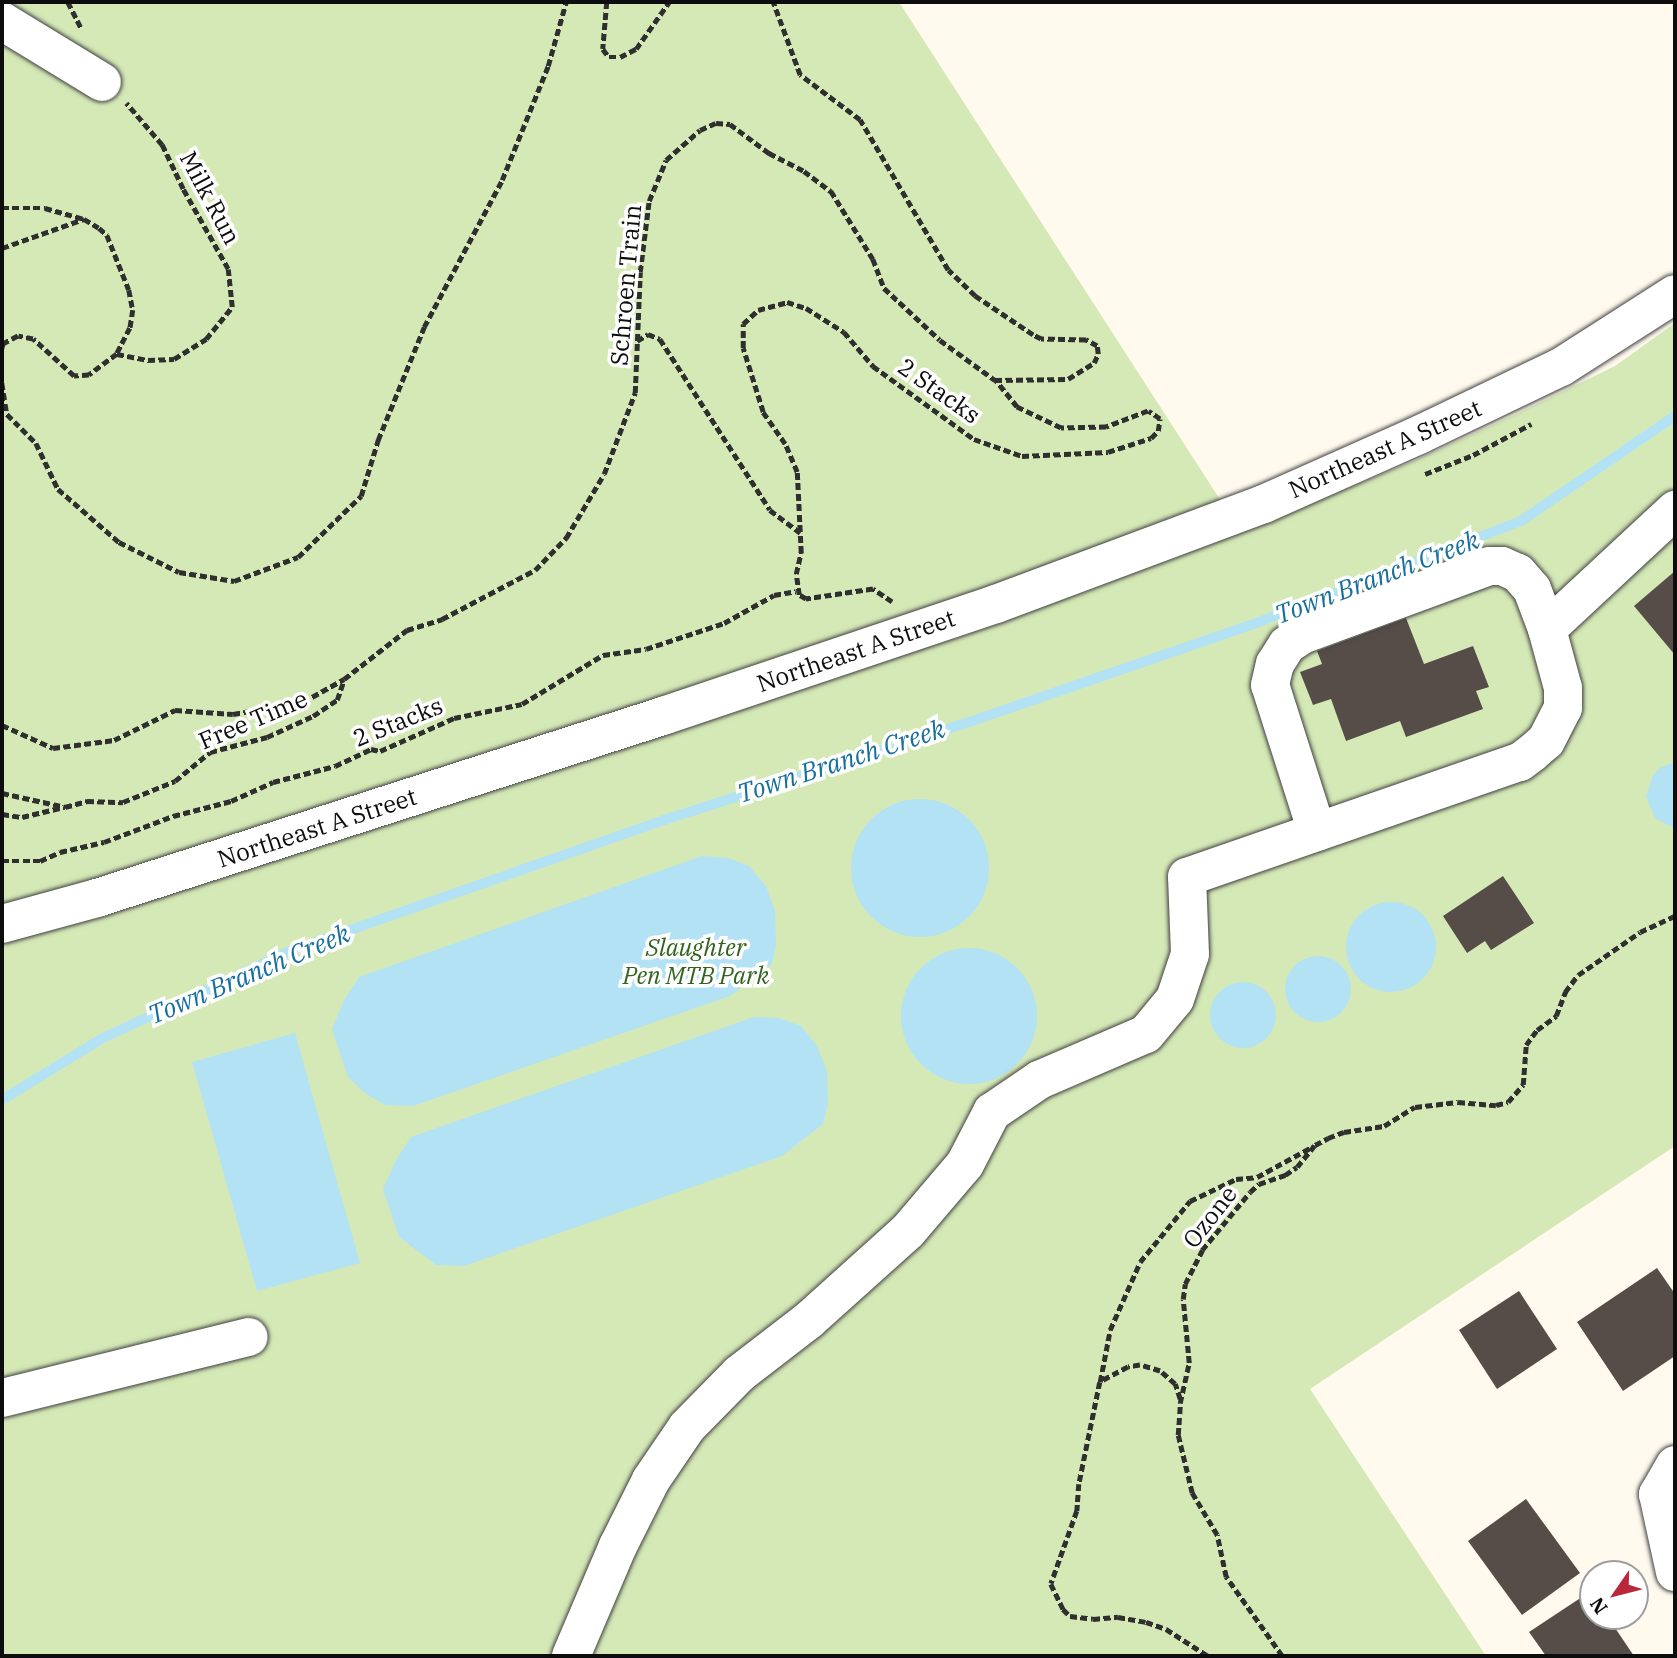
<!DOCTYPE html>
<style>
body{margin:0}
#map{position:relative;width:1677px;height:1658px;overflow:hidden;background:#fffaed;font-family:"IBM Plex Serif",serif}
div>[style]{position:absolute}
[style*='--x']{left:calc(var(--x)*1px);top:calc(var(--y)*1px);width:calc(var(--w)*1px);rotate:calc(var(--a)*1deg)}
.green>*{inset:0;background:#d5e9b7}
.water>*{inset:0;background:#b3e2f5}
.round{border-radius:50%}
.stream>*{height:10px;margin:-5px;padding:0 5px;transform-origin:5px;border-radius:5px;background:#b3e2f5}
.building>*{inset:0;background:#564d49}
.path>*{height:4.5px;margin-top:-2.25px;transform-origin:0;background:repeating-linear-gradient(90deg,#2f2f2f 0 7px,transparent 0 10.5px)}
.roads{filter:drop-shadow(0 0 2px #404040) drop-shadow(0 0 2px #404040)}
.minor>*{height:38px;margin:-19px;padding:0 19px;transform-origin:19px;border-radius:19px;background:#fff}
span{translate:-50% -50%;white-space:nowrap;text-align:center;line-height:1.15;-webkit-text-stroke:7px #fff;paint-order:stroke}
.street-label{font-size:24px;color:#0d0d0d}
.park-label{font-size:24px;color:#32641e;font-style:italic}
.water-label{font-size:26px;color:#186e9d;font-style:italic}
.frame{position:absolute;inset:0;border:4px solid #0d0d0d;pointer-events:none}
.north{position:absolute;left:1579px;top:1560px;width:70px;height:70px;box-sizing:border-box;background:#fff;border:2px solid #9e9e9e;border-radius:50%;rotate:235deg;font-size:19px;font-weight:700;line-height:28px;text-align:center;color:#0d0d0d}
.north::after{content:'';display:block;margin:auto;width:24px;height:32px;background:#bb273a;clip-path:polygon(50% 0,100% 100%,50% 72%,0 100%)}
</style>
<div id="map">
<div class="green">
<i style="clip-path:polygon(2px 2px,899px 2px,1241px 532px,1414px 461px,1514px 415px,1615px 366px,1675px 323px,1675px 1146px,1310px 1389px,1486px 1656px,2px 1656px)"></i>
</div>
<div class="water">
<i style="clip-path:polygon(1675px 762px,1675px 829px,1655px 818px,1646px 797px,1653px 775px,1661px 767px)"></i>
<i class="round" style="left:851px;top:799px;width:138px;height:138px"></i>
<i style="clip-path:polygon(702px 856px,728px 858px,749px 866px,766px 886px,775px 911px,776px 943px,772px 964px,730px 996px,413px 1106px,385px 1105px,366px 1094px,348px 1077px,332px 1029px,344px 1000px,359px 977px)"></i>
<i class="round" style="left:1346px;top:902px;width:90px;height:90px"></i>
<i class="round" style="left:901px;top:948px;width:136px;height:136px"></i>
<i class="round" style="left:1285px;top:956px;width:66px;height:66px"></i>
<i class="round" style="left:1210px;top:982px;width:66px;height:66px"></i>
<i style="clip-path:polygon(754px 1017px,779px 1018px,801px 1026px,817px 1046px,827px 1071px,828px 1103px,823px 1124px,782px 1156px,464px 1266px,436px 1265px,399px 1237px,383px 1189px,396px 1160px,411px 1137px)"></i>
<i style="clip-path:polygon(295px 1033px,360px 1263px,257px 1291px,192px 1062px)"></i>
</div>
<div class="stream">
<i style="--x:2;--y:1100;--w:116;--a:-31.6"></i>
<i style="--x:101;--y:1039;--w:208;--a:-25"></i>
<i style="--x:290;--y:951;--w:396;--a:-19.3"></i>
<i style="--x:664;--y:820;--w:327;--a:-17.8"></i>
<i style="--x:975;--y:720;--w:300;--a:-19"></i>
<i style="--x:1259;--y:622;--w:281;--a:-21.1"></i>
<i style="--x:1521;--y:521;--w:186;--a:-34.3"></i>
</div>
<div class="building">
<i style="clip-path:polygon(1675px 571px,1675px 655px,1634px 606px)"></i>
<i style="clip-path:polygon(1406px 618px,1424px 664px,1473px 646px,1489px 687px,1476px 691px,1483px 709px,1406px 737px,1400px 721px,1346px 741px,1331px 699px,1313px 705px,1300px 672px,1322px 664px,1317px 651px)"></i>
<i style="clip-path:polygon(1503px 876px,1534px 923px,1491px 950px,1485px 941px,1467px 953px,1443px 916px)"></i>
<i style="clip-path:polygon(1657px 1268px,1675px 1294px,1675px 1356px,1623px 1391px,1577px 1322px)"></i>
<i style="clip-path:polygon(1519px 1291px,1557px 1349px,1497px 1389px,1459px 1330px)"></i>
<i style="clip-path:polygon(1526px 1499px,1580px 1573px,1522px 1615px,1468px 1541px)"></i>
<i style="clip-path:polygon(1591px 1591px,1593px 1616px,1607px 1616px,1634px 1656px,1546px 1656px,1529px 1632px)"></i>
</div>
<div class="path">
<i style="--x:68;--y:2;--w:30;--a:63"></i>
<i style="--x:607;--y:2;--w:47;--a:94.9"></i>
<i style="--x:603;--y:49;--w:10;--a:53"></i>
<i style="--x:609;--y:57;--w:11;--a:0"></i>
<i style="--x:620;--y:57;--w:18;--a:-27"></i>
<i style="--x:636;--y:49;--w:57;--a:-54.9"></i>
<i style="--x:2;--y:208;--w:43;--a:0"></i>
<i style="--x:45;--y:208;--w:41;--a:15.8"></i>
<i style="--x:84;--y:219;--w:17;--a:31"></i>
<i style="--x:99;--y:228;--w:11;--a:41"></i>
<i style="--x:107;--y:235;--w:59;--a:68.2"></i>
<i style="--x:129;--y:290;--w:20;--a:79"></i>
<i style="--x:133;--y:310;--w:18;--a:99"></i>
<i style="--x:130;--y:328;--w:29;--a:117"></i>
<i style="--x:117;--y:354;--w:35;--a:143"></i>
<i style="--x:89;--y:375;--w:15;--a:176"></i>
<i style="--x:74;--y:376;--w:55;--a:-137.9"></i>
<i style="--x:33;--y:339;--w:15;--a:-169"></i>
<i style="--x:18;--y:336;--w:17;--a:152"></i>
<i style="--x:3;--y:344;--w:5;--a:101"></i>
<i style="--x:2;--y:248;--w:87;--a:-19.5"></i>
<i style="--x:637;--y:341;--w:13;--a:-32"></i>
<i style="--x:648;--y:334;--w:13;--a:23"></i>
<i style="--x:660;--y:339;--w:203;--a:57.2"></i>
<i style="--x:770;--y:510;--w:38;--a:37"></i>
<i style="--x:117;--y:354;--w:32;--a:11"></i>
<i style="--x:148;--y:360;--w:26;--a:-2"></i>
<i style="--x:174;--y:359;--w:38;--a:-32"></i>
<i style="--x:206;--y:339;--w:41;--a:-50.9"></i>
<i style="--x:232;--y:307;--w:38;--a:-96"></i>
<i style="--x:228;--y:269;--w:92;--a:-119.4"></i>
<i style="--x:183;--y:189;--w:49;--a:-115.5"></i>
<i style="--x:162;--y:145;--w:55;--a:-130.6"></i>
<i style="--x:2;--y:383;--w:31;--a:81"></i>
<i style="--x:7;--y:414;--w:41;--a:45"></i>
<i style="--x:36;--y:443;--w:51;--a:64.4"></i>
<i style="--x:58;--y:489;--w:81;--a:41"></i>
<i style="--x:119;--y:542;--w:67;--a:26.6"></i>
<i style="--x:179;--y:572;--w:56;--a:9.3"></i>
<i style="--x:234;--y:581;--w:68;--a:-20.6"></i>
<i style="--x:298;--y:557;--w:88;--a:-44.1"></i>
<i style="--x:361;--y:496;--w:59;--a:-73.1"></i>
<i style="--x:378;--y:440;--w:122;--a:-67.8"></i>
<i style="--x:424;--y:327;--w:166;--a:-62"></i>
<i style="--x:502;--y:180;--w:123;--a:-68"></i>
<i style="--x:548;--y:66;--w:66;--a:-74.3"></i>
<i style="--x:1425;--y:474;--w:52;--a:-21.6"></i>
<i style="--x:1473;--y:455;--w:66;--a:-28.1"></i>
<i style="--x:892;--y:602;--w:23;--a:-146"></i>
<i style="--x:873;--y:589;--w:68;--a:171.5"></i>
<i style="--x:806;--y:599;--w:8;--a:-150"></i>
<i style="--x:799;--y:595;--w:21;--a:-98"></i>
<i style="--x:796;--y:574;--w:22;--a:-77"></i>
<i style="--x:801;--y:553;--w:81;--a:-92.8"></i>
<i style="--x:797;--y:472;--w:30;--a:-113"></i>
<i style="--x:785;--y:444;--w:39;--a:-125"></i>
<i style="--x:763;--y:412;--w:67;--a:-107.4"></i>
<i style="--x:743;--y:348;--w:24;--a:-90"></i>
<i style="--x:743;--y:324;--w:21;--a:-43"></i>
<i style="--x:758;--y:310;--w:30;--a:-15"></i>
<i style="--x:787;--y:302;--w:20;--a:18"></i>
<i style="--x:806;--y:308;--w:45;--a:32.3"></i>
<i style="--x:844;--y:332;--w:45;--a:49.5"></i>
<i style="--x:873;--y:366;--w:125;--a:35.9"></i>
<i style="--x:974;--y:439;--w:51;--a:19.5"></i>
<i style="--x:1022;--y:456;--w:86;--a:-2.7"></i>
<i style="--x:1108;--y:452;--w:45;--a:-18"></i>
<i style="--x:1151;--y:438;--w:10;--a:-45"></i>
<i style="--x:1158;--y:431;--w:12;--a:-81"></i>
<i style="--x:1160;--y:419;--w:14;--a:-146"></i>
<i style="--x:1148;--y:411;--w:45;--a:159.1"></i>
<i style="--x:1106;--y:427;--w:45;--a:178.7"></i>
<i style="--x:1061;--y:428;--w:49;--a:-154.5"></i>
<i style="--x:1017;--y:407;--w:35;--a:-129"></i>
<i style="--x:2;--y:725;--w:56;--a:24.3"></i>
<i style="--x:53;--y:748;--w:62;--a:-7.5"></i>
<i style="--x:114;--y:740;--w:68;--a:-26.2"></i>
<i style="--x:175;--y:710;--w:58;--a:3.9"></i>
<i style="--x:233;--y:714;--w:71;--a:-9.7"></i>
<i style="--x:303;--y:702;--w:47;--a:-29.3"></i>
<i style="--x:344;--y:679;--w:80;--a:-37.9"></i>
<i style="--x:407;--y:630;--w:37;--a:-17"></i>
<i style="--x:442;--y:619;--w:105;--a:-27.8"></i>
<i style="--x:535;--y:570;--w:45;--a:-45.9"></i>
<i style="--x:566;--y:538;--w:74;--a:-59.3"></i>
<i style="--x:604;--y:474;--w:87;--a:-69.1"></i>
<i style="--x:635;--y:393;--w:121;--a:-87.6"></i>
<i style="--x:640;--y:272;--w:72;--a:-82.8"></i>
<i style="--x:649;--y:201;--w:44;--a:-67.5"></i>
<i style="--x:666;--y:160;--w:45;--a:-41.4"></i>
<i style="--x:700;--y:130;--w:17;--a:-24"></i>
<i style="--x:716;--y:123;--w:14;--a:4"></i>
<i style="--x:730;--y:124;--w:49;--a:36.6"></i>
<i style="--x:769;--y:153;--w:39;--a:27"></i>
<i style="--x:804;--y:171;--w:34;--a:37"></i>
<i style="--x:831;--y:191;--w:80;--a:58.3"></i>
<i style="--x:873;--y:259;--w:31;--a:69"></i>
<i style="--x:884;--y:288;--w:76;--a:42.9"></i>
<i style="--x:940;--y:340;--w:68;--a:36"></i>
<i style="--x:995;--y:380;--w:73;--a:-0.8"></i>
<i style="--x:1068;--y:379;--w:31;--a:-32"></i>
<i style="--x:1094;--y:363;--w:10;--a:-66"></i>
<i style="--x:1098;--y:354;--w:8;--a:-97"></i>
<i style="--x:1097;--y:346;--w:13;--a:-151"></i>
<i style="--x:1086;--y:340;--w:45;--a:-178.7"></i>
<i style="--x:1041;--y:339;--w:9;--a:-153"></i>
<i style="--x:1033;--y:335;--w:70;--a:-146.1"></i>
<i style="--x:975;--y:296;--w:37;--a:-136"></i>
<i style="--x:948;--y:270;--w:174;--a:-120.4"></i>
<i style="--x:860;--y:120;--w:75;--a:-143.1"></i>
<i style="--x:800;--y:75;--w:78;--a:-110.3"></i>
<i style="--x:2;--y:793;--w:65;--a:12.5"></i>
<i style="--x:65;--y:807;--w:23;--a:-15"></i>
<i style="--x:87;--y:801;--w:36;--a:2"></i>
<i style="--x:123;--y:802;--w:56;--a:-22"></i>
<i style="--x:175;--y:781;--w:45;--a:-39.6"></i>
<i style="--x:210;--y:752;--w:59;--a:-14.7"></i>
<i style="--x:267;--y:737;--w:51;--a:-24.5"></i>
<i style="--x:313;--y:716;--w:29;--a:-34"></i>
<i style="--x:337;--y:700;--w:21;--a:-71"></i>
<i style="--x:2;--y:814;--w:20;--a:9"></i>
<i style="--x:22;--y:817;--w:43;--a:-13.4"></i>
<i style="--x:2;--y:861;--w:38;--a:0"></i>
<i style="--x:40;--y:861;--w:22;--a:-24"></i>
<i style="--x:60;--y:852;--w:45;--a:-12.8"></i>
<i style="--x:104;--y:842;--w:74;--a:-20.6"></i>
<i style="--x:173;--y:816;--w:60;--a:-14.5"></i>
<i style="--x:231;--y:801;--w:46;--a:-24.3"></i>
<i style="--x:273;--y:782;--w:64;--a:-14.5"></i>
<i style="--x:335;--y:766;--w:40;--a:-25"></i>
<i style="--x:371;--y:749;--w:9;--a:13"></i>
<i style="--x:380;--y:751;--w:81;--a:-24"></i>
<i style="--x:454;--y:718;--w:69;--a:-11.6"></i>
<i style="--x:522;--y:704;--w:95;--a:-31.2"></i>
<i style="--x:603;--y:655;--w:43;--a:-7.9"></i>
<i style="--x:646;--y:649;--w:82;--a:-18.4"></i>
<i style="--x:724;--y:623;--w:57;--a:-29.2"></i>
<i style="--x:774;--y:595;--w:22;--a:-10"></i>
<i style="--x:1100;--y:1382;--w:53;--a:-79.1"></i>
<i style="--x:1110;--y:1330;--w:74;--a:-66.2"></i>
<i style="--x:1140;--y:1262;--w:79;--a:-50.7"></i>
<i style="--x:1190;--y:1201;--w:51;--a:-25.6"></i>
<i style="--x:1236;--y:1179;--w:21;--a:-5"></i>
<i style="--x:1257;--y:1177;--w:63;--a:-28.6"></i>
<i style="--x:1180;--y:1399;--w:16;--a:-108"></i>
<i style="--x:1175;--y:1384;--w:20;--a:-139"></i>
<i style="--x:1160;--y:1371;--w:21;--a:-163"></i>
<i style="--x:1140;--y:1365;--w:12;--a:171"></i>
<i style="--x:1128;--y:1367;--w:32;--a:152"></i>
<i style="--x:1100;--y:1382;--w:104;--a:101.6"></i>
<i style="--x:1079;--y:1484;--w:27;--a:94"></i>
<i style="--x:1077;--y:1511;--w:77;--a:109.6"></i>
<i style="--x:1051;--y:1584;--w:28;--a:64"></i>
<i style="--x:1063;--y:1609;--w:10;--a:45"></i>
<i style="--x:1070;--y:1616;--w:23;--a:7"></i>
<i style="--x:1093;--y:1619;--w:25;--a:-5"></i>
<i style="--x:1118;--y:1617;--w:28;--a:10"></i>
<i style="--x:1146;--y:1622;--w:21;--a:19"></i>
<i style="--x:1166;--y:1629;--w:50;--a:32.7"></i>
<i style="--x:1282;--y:1656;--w:97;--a:-125.3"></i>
<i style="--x:1226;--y:1577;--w:43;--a:-102.1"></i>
<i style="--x:1217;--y:1535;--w:49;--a:-120.8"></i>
<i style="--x:1192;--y:1493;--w:60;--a:-103.6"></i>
<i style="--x:1178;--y:1435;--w:32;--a:-86"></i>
<i style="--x:1180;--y:1403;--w:41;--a:-77.3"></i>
<i style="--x:1189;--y:1363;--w:64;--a:-95.4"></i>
<i style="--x:1183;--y:1299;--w:15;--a:-82"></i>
<i style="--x:1185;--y:1284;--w:38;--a:-63"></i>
<i style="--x:1202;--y:1250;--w:75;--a:-50.4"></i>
<i style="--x:1250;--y:1192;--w:12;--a:-42"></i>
<i style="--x:1259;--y:1184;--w:28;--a:-19"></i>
<i style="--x:1285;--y:1175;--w:14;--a:-34"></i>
<i style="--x:1297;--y:1167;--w:28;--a:-51"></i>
<i style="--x:1315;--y:1145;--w:15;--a:-28"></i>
<i style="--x:1328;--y:1138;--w:17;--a:-21"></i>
<i style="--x:1344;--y:1132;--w:40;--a:-8.5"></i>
<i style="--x:1384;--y:1126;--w:36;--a:-32"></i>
<i style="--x:1415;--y:1107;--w:43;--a:-6.6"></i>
<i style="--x:1458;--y:1102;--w:38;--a:5"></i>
<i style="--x:1496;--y:1105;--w:12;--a:-14"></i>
<i style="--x:1508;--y:1102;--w:23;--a:-49"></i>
<i style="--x:1523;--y:1085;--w:40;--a:-85.7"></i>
<i style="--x:1526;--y:1045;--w:19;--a:-54"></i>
<i style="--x:1537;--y:1030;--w:24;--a:-36"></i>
<i style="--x:1556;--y:1016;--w:26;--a:-69"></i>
<i style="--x:1565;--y:992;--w:21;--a:-53"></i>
<i style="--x:1578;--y:975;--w:75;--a:-34.7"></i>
<i style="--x:1640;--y:932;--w:38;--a:-25"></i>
</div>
<div class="roads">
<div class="minor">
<i style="--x:2;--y:21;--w:117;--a:31.4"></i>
<i style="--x:1317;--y:832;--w:154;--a:-107.7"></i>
<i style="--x:1270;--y:685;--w:22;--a:-77"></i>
<i style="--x:1275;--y:664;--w:22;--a:-58"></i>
<i style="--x:1287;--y:645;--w:18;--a:-34"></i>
<i style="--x:1302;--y:635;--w:200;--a:-20.2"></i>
<i style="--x:1490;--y:566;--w:12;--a:0"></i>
<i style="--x:1502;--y:566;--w:17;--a:24"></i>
<i style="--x:1518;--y:573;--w:21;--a:49"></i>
<i style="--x:1532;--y:589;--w:43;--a:69.4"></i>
<i style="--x:2;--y:924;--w:98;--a:-15.3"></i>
<i style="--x:97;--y:898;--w:595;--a:-17.83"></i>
<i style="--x:663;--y:716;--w:351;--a:-18.6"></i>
<i style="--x:996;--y:604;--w:286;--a:-20.5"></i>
<i style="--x:1264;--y:504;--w:170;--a:-24"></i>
<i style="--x:1419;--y:435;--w:157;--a:-25.6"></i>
<i style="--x:1561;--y:367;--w:135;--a:-32.6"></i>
<i style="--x:2;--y:1398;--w:254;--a:-13.9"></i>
<i style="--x:1675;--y:1465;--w:34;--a:120"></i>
<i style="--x:1658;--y:1494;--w:80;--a:77.7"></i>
<i style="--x:571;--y:1656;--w:120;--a:-66.9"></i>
<i style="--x:618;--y:1546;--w:74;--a:-63.4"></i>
<i style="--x:651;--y:1480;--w:64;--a:-55.8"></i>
<i style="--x:687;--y:1427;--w:74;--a:-45.5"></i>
<i style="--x:739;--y:1374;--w:88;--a:-37.6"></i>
<i style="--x:809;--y:1320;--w:133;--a:-42"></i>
<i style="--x:908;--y:1231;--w:88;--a:-49.6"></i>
<i style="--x:965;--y:1164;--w:59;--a:-62.6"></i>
<i style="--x:992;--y:1112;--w:57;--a:-34.2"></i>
<i style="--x:1039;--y:1080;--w:116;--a:-23.3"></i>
<i style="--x:1146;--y:1034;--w:45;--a:-50.4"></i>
<i style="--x:1175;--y:999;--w:47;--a:-71.6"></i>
<i style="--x:1190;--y:954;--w:77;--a:-92.2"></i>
<i style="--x:1187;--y:877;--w:352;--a:-19.1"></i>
<i style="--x:1520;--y:762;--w:15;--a:-37"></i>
<i style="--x:1532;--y:753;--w:18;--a:-41"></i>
<i style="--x:1546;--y:741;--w:37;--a:-63"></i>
<i style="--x:1563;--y:708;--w:20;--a:-90"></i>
<i style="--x:1563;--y:688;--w:61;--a:-105.2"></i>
<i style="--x:1547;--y:629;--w:175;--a:-42.9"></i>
</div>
</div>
<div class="street-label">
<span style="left:210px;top:198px;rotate:62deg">Milk Run</span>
<span style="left:626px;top:285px;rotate:-85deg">Schroen Train</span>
<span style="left:939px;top:391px;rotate:35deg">2 Stacks</span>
<span style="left:1385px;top:449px;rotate:-24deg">Northeast A Street</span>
<span style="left:856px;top:651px;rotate:-19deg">Northeast A Street</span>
<span style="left:253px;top:720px;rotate:-23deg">Free Time</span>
<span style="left:398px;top:722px;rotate:-22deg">2 Stacks</span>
<span style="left:317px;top:828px;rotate:-18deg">Northeast A Street</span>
<span style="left:1210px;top:1217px;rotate:-52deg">Ozone</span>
</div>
<div class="park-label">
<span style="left:696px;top:962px">Slaughter<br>Pen MTB Park</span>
</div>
<div class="water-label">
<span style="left:1377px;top:577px;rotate:-21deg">Town Branch Creek</span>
<span style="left:841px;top:761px;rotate:-18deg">Town Branch Creek</span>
<span style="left:249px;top:974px;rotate:-23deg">Town Branch Creek</span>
</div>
<div class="frame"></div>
<div class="north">N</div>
</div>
